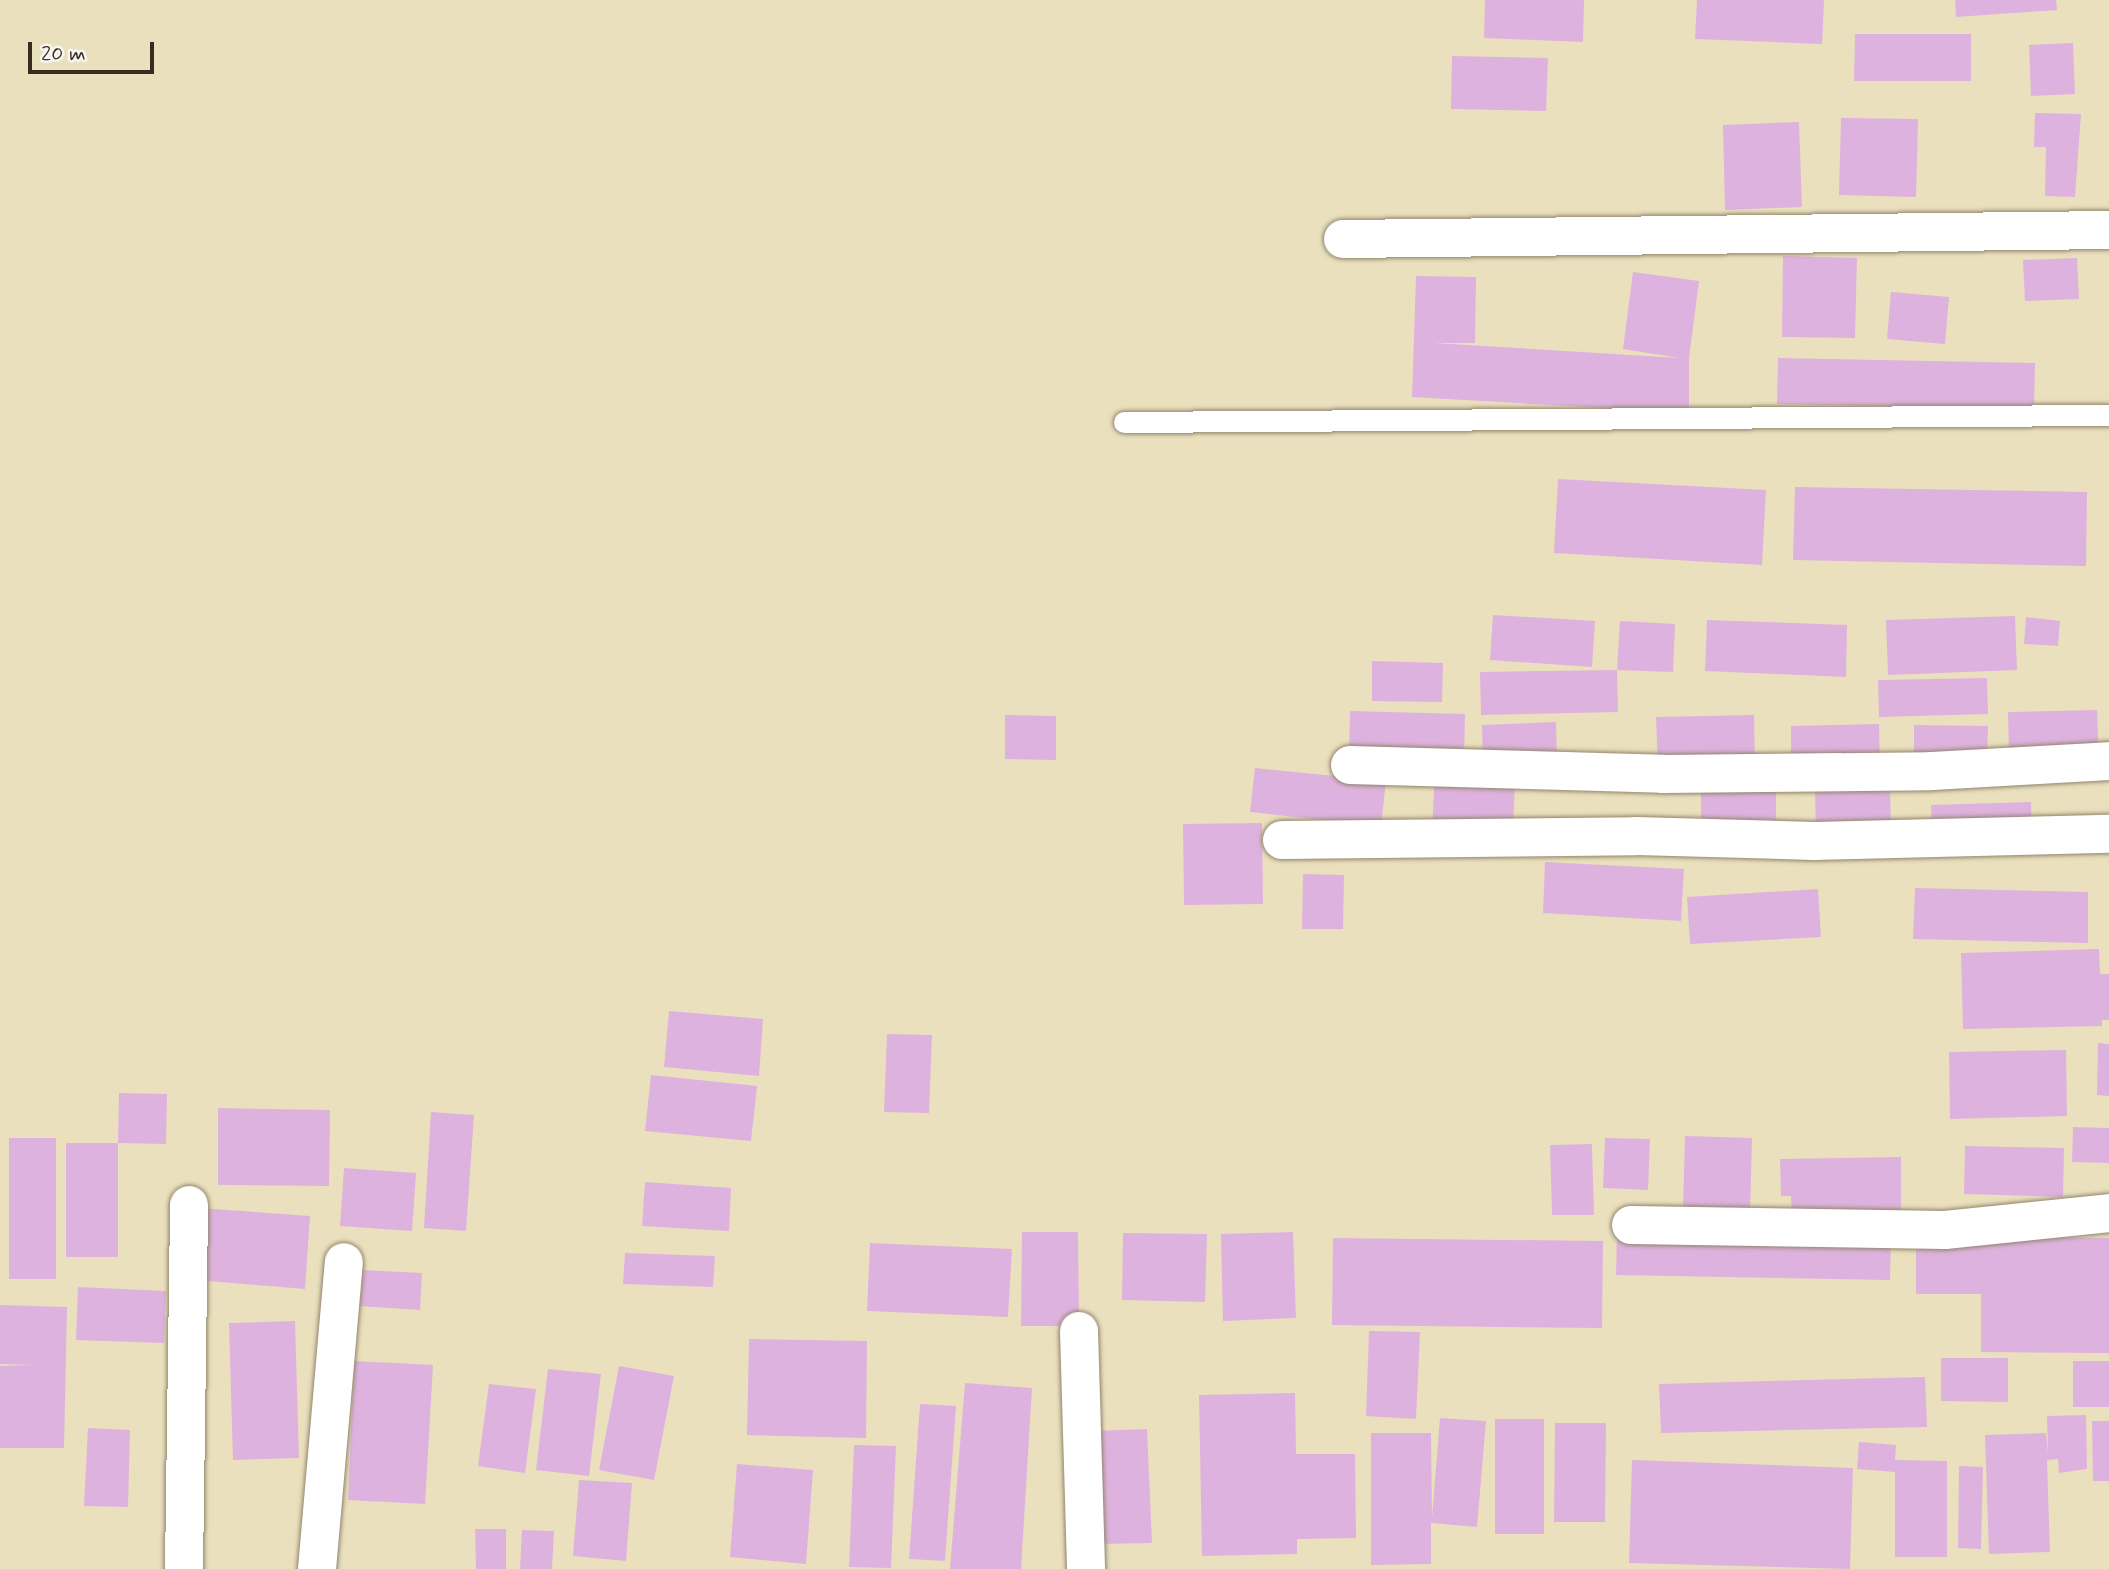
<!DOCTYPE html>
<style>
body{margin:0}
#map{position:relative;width:2109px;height:1569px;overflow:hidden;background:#eae0bd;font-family:Mynerve,sans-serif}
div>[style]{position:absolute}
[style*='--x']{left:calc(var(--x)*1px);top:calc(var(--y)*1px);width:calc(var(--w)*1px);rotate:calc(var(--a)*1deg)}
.building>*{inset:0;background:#deb2de}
.roads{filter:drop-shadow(0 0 2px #92856e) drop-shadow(0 0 2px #92856e)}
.lane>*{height:21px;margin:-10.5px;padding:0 10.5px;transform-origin:10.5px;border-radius:10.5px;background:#fff}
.street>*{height:38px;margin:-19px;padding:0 19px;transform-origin:19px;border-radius:19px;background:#fff}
span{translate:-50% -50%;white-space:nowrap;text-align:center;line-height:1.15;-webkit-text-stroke:7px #f6f6f2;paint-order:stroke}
.scale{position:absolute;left:28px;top:42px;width:126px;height:32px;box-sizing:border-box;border:4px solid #3b2a1e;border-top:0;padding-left:9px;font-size:21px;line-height:24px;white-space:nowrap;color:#3b2a1e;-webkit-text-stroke:5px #f6f6f2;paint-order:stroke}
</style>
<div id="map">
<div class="building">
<i style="clip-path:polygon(1485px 0,1584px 0,1583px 42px,1484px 38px)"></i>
<i style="clip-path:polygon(1697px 0,1824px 0,1822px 44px,1695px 39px)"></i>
<i style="clip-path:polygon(1955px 0,2056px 0,2057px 10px,1956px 17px)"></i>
<i style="clip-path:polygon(1855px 34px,1971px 34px,1971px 81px,1854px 81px)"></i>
<i style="clip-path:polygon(2073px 43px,2075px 94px,2031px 96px,2029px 45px)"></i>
<i style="clip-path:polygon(1452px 56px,1548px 58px,1546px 111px,1451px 109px)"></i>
<i style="clip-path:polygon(2035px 113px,2081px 114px,2075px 197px,2045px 196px,2046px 147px,2034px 147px)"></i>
<i style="clip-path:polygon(1841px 118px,1918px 119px,1916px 197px,1839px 195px)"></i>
<i style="clip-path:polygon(1799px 122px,1802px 207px,1725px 210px,1723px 125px)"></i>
<i style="clip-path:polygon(1783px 256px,1857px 258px,1855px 338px,1782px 337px)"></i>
<i style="clip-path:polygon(2077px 258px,2079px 299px,2025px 301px,2023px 260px)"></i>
<i style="clip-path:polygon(1633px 272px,1699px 281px,1689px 358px,1689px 413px,1412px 397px,1416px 276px,1476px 277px,1475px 343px,1434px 343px,1680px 358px,1623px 349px)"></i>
<i style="clip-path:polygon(1891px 292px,1949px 297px,1945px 344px,1887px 339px)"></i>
<i style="clip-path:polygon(1778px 358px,2035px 363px,2034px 409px,1777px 404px)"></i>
<i style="clip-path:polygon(1558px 479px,1766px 490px,1762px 565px,1554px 553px)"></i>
<i style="clip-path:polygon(1795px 487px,2087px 492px,2086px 566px,1793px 560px)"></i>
<i style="clip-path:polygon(1493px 615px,1595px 621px,1592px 667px,1490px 660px)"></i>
<i style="clip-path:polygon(2015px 616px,2017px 670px,1888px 675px,1886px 620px)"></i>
<i style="clip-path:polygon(2026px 617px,2060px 621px,2058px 646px,2024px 644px)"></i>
<i style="clip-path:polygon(1707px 620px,1847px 625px,1846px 677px,1705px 671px)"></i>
<i style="clip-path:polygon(1620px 621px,1675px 624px,1673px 672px,1617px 670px)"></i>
<i style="clip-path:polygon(1372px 661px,1443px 663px,1442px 702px,1372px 701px)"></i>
<i style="clip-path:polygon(1617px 670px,1618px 712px,1481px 715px,1480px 672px)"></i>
<i style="clip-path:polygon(1987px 678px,1988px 714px,1879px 717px,1878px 680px)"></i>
<i style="clip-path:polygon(2097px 710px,2099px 758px,2009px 760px,2008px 712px)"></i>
<i style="clip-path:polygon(1350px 711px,1465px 714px,1464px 757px,1349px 754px)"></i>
<i style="clip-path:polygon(1005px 715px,1056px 716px,1056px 760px,1005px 759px)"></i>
<i style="clip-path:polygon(1754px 715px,1755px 766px,1658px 769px,1656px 717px)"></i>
<i style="clip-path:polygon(1556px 722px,1557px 762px,1483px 764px,1482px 725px)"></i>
<i style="clip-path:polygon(1879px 724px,1880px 766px,1791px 767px,1791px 726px)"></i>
<i style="clip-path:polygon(1914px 725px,1988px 726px,1987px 758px,1914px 758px)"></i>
<i style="clip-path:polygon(1255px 768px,1386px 781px,1381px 826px,1250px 812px)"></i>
<i style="clip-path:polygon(1435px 774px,1515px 779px,1513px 834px,1432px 829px)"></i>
<i style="clip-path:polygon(1701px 785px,1776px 785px,1776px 822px,1701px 822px)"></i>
<i style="clip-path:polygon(1890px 787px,1891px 831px,1816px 833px,1815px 788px)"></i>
<i style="clip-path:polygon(2031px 802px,2032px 832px,1932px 835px,1931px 805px)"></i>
<i style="clip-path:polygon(1262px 823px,1263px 904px,1184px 905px,1183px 824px)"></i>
<i style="clip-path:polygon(1545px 862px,1684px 869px,1681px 921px,1543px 913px)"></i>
<i style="clip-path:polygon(1303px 874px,1344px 875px,1343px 929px,1302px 929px)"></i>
<i style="clip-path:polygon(1915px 888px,2088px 892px,2088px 943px,1913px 939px)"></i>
<i style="clip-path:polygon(1818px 889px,1821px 937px,1690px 944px,1687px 897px)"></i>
<i style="clip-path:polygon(2099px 949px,2100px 974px,2109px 974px,2109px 1020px,2102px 1020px,2102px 1026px,1963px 1029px,1961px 953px)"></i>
<i style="clip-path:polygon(669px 1011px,763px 1019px,759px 1076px,664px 1067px)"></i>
<i style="clip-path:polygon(887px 1034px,932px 1035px,929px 1113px,884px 1112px)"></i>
<i style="clip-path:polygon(2098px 1043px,2109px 1044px,2109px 1096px,2097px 1095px)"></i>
<i style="clip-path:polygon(2066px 1050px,2067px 1116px,1950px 1119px,1949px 1052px)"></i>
<i style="clip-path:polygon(651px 1075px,757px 1086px,751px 1141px,645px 1131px)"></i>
<i style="clip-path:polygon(119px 1093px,167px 1094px,166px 1144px,118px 1143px)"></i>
<i style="clip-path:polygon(218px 1108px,330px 1110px,329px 1186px,218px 1185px)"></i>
<i style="clip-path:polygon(431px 1112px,474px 1115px,466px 1231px,424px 1228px)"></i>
<i style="clip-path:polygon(2073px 1127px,2109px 1128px,2109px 1163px,2072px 1162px)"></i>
<i style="clip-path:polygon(1685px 1136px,1752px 1138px,1750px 1212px,1683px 1210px)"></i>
<i style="clip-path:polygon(9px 1138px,56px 1138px,56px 1279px,9px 1279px)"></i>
<i style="clip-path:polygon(1605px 1138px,1650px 1139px,1648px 1190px,1603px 1188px)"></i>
<i style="clip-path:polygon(66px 1143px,118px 1143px,118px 1257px,66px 1257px)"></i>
<i style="clip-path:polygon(1592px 1144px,1594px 1215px,1552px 1215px,1550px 1145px)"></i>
<i style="clip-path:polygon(1965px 1146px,2064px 1148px,2063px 1197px,1964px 1194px)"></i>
<i style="clip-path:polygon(1901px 1157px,1901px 1212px,1792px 1212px,1791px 1196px,1781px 1196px,1780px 1159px)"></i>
<i style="clip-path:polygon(344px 1168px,416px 1173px,412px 1231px,340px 1226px)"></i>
<i style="clip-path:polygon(645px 1182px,731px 1188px,729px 1231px,642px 1226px)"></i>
<i style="clip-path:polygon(201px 1208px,310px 1216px,305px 1289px,195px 1280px)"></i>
<i style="clip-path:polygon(1022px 1232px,1078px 1232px,1079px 1326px,1021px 1326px)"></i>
<i style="clip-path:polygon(1293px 1232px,1296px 1318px,1223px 1321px,1221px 1234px)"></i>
<i style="clip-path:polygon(1123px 1233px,1207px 1234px,1205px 1302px,1122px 1300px)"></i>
<i style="clip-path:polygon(1617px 1234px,1891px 1239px,1890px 1280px,1616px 1275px)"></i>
<i style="clip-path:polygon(1916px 1237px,2109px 1238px,2109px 1353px,1981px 1352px,1981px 1294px,1916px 1294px)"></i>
<i style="clip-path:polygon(1333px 1238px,1603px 1241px,1602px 1328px,1332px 1325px)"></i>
<i style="clip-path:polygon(870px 1243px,1012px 1249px,1008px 1317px,867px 1311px)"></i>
<i style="clip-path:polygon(625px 1253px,715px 1256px,713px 1287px,623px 1284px)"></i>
<i style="clip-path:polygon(363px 1270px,422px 1273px,420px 1310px,360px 1306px)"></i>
<i style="clip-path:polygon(78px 1287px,166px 1291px,164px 1343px,76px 1340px)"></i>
<i style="clip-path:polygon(0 1305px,67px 1307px,64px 1448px,0 1448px,0 1366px,32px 1365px,0 1364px)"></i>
<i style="clip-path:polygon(295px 1321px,299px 1458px,233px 1460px,229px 1323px)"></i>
<i style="clip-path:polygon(1369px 1331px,1420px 1332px,1416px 1419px,1366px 1416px)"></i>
<i style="clip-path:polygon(749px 1339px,867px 1341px,866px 1438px,747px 1435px)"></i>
<i style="clip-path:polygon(1941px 1358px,2008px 1358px,2008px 1402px,1941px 1401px)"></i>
<i style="clip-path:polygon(354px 1361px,433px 1365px,425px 1504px,348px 1500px)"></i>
<i style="clip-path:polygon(2073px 1361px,2109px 1361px,2109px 1407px,2073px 1407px)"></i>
<i style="clip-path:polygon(619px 1366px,674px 1376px,654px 1480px,599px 1470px)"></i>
<i style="clip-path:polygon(548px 1369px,601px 1374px,589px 1476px,536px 1470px)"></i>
<i style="clip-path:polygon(1925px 1377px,1927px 1427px,1661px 1433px,1659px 1384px)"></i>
<i style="clip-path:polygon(965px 1383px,1032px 1388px,1021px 1569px,950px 1569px)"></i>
<i style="clip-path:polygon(489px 1384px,536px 1389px,525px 1473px,478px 1466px)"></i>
<i style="clip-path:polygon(1295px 1393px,1296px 1454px,1355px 1454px,1356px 1538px,1297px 1539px,1297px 1554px,1202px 1556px,1199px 1395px)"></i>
<i style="clip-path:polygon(920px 1404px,956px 1406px,945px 1561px,909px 1559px)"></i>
<i style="clip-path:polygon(2086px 1415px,2087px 1469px,2059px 1473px,2058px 1459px,2047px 1460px,2050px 1552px,1989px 1554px,1985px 1435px,2046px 1433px,2048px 1454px,2047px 1416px)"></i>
<i style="clip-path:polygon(1440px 1418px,1486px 1421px,1477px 1527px,1431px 1523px,1431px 1564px,1371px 1565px,1371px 1433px,1431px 1433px,1432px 1518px)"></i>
<i style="clip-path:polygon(1495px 1419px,1544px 1419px,1544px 1534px,1495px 1534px)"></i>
<i style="clip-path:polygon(2092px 1421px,2109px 1421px,2109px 1481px,2093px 1481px)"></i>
<i style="clip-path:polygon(1555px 1423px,1606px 1423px,1605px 1522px,1554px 1522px)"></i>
<i style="clip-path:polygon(88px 1428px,130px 1430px,128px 1507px,84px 1506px)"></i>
<i style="clip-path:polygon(1147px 1429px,1152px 1543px,1097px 1544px,1093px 1431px)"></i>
<i style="clip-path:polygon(1859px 1442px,1896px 1445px,1895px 1460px,1947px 1461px,1947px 1557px,1895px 1557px,1895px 1472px,1857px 1469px)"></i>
<i style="clip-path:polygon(854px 1445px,896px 1446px,891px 1568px,849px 1567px)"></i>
<i style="clip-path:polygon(1632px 1460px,1853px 1468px,1850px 1569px,1629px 1563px)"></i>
<i style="clip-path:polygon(737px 1464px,813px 1470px,806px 1564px,730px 1557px)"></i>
<i style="clip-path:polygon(1959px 1466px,1983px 1467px,1981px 1549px,1958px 1548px)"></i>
<i style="clip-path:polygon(579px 1480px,632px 1483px,626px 1561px,573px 1556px)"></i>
<i style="clip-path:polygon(475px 1529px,506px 1529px,506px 1569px,476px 1569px)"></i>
<i style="clip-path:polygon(522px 1530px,554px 1531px,552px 1569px,520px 1569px)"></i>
</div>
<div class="roads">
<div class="lane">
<i style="--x:1124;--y:422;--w:985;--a:-0.41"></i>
</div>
<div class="street">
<i style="--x:1343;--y:239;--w:766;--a:-0.67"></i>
<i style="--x:1350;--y:765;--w:313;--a:1.6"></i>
<i style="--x:1663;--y:774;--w:269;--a:-0.6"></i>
<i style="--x:1932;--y:771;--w:177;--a:-3.2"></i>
<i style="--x:1282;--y:840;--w:354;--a:-0.6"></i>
<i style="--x:1636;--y:836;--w:178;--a:1.6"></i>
<i style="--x:1814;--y:841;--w:295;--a:-1.4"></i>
<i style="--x:1631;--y:1225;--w:314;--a:0.9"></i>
<i style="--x:1945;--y:1230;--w:165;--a:-5.9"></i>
<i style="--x:1079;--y:1331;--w:238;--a:88.3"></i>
<i style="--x:184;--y:1569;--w:364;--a:-89.2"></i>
<i style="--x:317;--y:1569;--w:308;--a:-85"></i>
</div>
</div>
<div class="scale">20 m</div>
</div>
